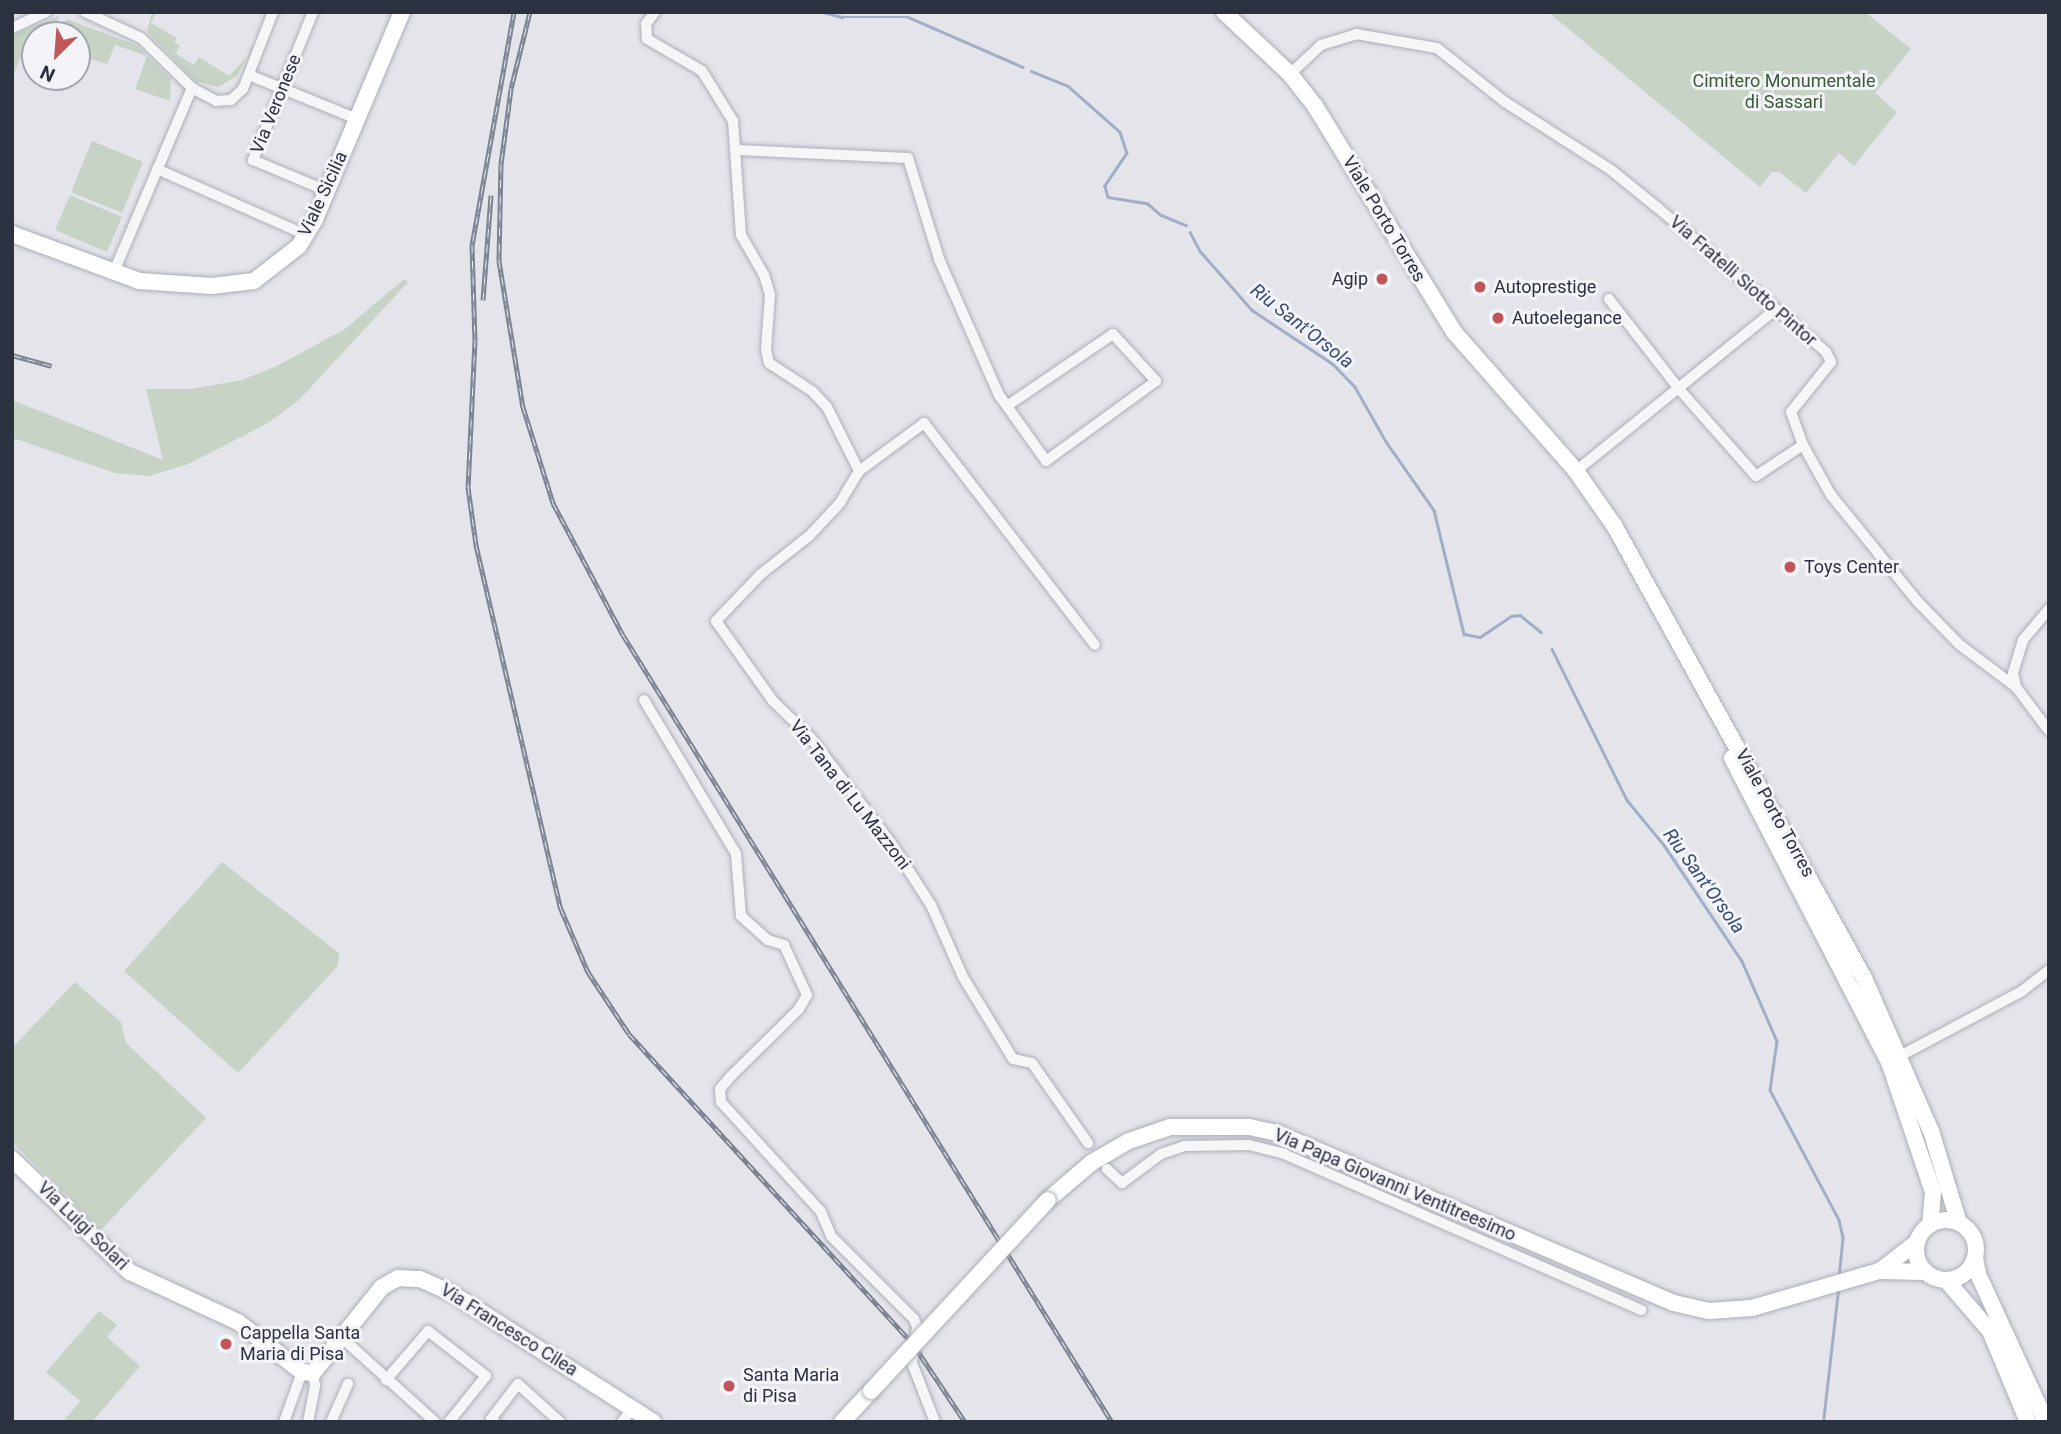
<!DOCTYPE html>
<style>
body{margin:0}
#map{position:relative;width:2061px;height:1434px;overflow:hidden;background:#e3e5ea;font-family:Roboto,sans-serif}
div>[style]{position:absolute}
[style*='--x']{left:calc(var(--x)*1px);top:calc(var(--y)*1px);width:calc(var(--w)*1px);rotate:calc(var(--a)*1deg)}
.green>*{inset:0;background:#c6d3c5}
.stream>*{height:2.5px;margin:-1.25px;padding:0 1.25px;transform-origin:1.25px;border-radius:1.25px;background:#a2aec6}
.roads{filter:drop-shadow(0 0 2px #acafb7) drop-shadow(0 0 2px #acafb7)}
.minor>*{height:10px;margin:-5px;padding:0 5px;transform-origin:5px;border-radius:5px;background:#f5f6f8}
.secondary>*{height:16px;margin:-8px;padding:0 8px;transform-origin:8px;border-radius:8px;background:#fff}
.secondary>.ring{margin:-8px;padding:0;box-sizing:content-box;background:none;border:16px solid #fff;border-radius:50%}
.rail>*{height:5px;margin-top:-2.5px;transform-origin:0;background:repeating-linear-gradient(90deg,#f2f4f7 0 8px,#7e8392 0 16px);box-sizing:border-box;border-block:2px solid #7e8392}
.bridges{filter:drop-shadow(0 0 2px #acafb7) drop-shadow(0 0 2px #acafb7)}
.secondary-bridge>*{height:16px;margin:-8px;padding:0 8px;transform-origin:8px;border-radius:8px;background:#fff}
.dots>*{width:19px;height:19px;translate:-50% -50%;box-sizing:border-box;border:4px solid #f2f4f7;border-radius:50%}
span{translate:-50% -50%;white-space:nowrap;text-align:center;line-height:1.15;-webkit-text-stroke:6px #f2f4f7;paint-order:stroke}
.park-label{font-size:18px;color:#3d5a3b}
.street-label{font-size:18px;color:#2c3140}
.poi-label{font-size:18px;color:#2c3140}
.right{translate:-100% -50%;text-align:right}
.left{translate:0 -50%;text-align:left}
.water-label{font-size:19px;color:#3b4b70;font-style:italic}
.frame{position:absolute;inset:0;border:14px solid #2c3140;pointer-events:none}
.north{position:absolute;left:21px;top:21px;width:70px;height:70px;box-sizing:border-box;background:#f2f4f7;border:2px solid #a3a6ae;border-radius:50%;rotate:205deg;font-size:19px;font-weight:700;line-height:28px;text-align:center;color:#2c3140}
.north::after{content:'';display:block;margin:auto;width:24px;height:32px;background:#c15557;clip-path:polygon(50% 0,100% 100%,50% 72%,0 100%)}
</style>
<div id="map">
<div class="green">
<i style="clip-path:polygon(152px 12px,156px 12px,151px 23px,177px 38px,174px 42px,180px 45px,176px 54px,194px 65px,199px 57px,229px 76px,247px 57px,237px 76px,218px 87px,195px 81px,147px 32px)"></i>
<i style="clip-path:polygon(1548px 12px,1865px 12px,1911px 49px,1875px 93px,1897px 112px,1854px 166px,1839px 153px,1806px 193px,1779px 172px,1772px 172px,1760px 187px)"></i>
<i style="clip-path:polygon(59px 16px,54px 31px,45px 28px,42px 35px,35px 35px,33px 62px,20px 58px,12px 79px,12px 35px)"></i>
<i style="clip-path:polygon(66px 19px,136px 45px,171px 79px,170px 101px,135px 89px,147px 56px,115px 45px,107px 64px,77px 54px,77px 35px,60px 34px)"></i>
<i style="clip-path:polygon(92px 141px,143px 162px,122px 213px,71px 192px)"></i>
<i style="clip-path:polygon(70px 195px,122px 217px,107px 252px,55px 230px)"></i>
<i style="clip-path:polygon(404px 279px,408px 282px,300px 399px,268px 423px,188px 464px,149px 476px,115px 473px,16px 439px,12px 443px,12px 400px,163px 460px,146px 389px,191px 389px,242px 380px,277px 366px,345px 329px)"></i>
<i style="clip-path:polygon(222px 862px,339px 953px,338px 966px,238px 1073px,124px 971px)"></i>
<i style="clip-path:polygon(75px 982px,121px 1022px,126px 1043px,206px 1118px,101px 1230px,12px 1142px,12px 1048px)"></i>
<i style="clip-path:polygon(99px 1311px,117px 1325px,107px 1337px,140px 1366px,92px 1422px,63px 1422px,80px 1401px,46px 1372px)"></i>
</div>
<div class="stream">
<i style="--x:823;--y:12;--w:20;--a:15"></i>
<i style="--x:842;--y:17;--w:66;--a:0"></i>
<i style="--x:908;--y:17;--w:125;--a:23.5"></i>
<i style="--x:1031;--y:71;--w:40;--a:22"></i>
<i style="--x:1068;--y:86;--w:69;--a:41.5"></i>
<i style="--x:1120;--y:132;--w:22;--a:72"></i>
<i style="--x:1127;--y:153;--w:40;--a:124"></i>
<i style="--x:1105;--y:186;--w:11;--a:75"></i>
<i style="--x:1108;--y:197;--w:39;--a:9"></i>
<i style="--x:1147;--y:203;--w:18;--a:41"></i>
<i style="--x:1161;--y:215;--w:27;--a:22"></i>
<i style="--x:1190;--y:232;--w:21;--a:62"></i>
<i style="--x:1200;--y:251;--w:79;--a:48.6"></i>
<i style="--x:1252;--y:310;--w:97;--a:33.7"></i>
<i style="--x:1333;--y:364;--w:32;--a:46"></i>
<i style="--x:1355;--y:387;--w:64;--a:60.3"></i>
<i style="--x:1387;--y:443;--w:82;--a:55"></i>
<i style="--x:1434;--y:510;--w:128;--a:76.4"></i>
<i style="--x:1464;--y:634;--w:16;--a:11"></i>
<i style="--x:1480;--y:637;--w:37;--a:-34"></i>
<i style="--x:1511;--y:616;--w:9;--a:-6"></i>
<i style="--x:1520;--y:615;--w:27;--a:39"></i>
<i style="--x:1552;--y:649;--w:169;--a:63.6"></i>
<i style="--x:1627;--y:800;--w:58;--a:50.6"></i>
<i style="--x:1664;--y:845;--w:140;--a:56.1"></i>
<i style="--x:1742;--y:961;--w:87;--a:66.4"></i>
<i style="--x:1777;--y:1041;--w:49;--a:98.1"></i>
<i style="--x:1770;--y:1090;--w:147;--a:62"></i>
<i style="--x:1839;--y:1220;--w:18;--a:77"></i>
<i style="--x:1843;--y:1238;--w:40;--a:95.7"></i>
<i style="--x:1823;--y:1422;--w:132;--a:-83.5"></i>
</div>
<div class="roads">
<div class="minor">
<i style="--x:85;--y:12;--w:62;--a:24.9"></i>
<i style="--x:141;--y:38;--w:71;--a:44.4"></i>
<i style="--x:192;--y:88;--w:27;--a:28"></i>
<i style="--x:216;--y:101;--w:15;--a:-4"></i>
<i style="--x:231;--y:100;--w:16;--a:-43"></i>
<i style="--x:243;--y:89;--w:83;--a:-68.7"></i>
<i style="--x:313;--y:12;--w:160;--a:112.1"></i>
<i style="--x:253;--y:160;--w:80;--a:22.7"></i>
<i style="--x:655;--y:12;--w:15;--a:127"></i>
<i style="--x:646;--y:24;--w:15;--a:86"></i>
<i style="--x:647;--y:39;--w:64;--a:30.2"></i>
<i style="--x:702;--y:71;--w:59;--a:58.2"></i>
<i style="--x:733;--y:121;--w:114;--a:86"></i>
<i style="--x:741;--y:235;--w:46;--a:60.1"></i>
<i style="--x:764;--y:275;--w:21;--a:73"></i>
<i style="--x:770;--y:295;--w:55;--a:94.2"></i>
<i style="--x:766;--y:350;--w:13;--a:77"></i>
<i style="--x:769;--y:363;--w:51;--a:33.1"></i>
<i style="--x:812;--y:391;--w:22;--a:47"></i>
<i style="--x:827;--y:407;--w:72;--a:63.4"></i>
<i style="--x:859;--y:471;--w:81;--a:-36.4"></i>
<i style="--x:924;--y:423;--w:280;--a:52.4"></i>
<i style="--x:12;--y:28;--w:38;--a:-25"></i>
<i style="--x:1290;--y:74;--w:42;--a:-43.1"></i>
<i style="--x:1321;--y:45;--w:37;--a:-17"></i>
<i style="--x:1356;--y:34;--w:82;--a:9.8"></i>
<i style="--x:1437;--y:48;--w:87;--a:38.5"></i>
<i style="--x:1505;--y:102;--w:126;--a:32.7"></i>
<i style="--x:1611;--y:170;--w:60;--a:39"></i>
<i style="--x:1658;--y:208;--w:221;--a:40.6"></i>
<i style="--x:1826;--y:352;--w:11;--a:63"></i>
<i style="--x:1831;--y:362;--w:64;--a:128.7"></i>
<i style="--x:1791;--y:412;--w:35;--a:70"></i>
<i style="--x:1803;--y:445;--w:57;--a:60.8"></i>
<i style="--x:1831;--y:495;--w:138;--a:50.9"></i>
<i style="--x:1918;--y:602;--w:60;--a:45.7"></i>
<i style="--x:1960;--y:645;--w:70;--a:36.9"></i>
<i style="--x:249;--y:75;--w:117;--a:22.2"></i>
<i style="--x:737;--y:150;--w:171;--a:2.7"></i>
<i style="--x:908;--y:158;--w:106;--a:72.9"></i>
<i style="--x:939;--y:259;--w:149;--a:66.2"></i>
<i style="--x:999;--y:395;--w:81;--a:54.5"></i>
<i style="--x:1046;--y:461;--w:136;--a:-36"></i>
<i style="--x:1156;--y:381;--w:64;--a:-132.5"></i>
<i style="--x:1113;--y:334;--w:128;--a:145.8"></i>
<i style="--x:157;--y:169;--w:163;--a:23.9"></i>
<i style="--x:113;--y:274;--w:202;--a:-67"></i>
<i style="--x:1609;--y:299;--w:114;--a:52.1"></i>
<i style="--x:1679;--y:389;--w:116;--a:48.5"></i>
<i style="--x:1756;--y:476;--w:56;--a:-33.4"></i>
<i style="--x:859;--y:471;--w:37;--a:121"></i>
<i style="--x:840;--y:503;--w:45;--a:133.2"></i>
<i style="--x:809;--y:536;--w:61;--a:141.6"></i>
<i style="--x:761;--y:574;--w:65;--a:133.8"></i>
<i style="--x:716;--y:621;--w:98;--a:54.5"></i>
<i style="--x:773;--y:701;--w:52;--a:44.2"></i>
<i style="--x:810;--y:737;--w:133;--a:52.6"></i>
<i style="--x:891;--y:843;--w:74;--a:57.2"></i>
<i style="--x:931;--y:905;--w:79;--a:66"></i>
<i style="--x:963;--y:977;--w:96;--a:58.6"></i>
<i style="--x:1013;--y:1059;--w:19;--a:12"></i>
<i style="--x:1032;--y:1063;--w:98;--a:55"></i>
<i style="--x:1576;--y:471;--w:256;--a:-39"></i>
<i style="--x:2049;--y:609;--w:40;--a:130"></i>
<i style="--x:2023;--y:640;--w:34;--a:107"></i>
<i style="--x:2013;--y:673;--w:14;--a:78"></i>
<i style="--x:2016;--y:687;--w:55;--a:53.1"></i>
<i style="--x:644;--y:700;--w:179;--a:59.1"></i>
<i style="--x:736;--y:854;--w:62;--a:85.4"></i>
<i style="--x:741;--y:916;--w:36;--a:42"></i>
<i style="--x:768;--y:940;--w:17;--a:17"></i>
<i style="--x:784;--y:945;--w:55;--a:65.3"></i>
<i style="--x:807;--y:995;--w:16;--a:120"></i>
<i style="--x:799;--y:1009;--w:95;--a:135.4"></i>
<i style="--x:731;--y:1076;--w:17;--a:130"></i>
<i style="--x:720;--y:1089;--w:13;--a:86"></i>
<i style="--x:721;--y:1102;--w:149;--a:47.7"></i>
<i style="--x:821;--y:1212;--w:26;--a:67"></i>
<i style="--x:831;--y:1236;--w:117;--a:45"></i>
<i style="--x:914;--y:1319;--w:9;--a:69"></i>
<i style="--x:917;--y:1327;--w:36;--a:98"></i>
<i style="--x:912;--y:1363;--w:63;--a:68.7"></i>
<i style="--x:1900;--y:1056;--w:138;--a:-28"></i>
<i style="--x:2022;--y:991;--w:34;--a:-38"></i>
<i style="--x:1107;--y:1169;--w:21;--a:43"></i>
<i style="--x:1122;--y:1183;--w:49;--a:-36.6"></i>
<i style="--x:1161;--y:1154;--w:24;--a:-19"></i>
<i style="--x:1184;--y:1146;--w:65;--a:-0.9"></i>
<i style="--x:1249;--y:1145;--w:36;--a:14"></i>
<i style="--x:1284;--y:1154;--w:390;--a:23.6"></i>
<i style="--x:341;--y:1337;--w:127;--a:42.1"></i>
<i style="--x:386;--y:1380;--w:65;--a:-49.4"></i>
<i style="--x:428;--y:1331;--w:73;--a:37.8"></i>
<i style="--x:486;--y:1376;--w:59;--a:128.8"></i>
<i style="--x:284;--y:1422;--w:53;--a:-70.2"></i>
<i style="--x:308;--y:1422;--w:37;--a:-79"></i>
<i style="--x:315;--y:1386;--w:13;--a:-99"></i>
<i style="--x:331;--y:1422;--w:42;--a:-65.9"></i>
<i style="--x:495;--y:1422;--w:5;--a:-143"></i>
<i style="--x:491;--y:1419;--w:44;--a:-52.4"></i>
<i style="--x:518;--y:1384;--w:57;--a:42.1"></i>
<i style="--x:622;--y:1422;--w:18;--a:-52"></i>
</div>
<div class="secondary">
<i style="--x:1224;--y:12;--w:91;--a:43.2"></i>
<i style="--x:1290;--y:74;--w:41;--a:52"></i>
<i style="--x:1315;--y:106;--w:265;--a:58.4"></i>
<i style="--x:1454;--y:332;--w:185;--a:48.7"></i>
<i style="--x:1576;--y:471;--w:68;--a:55.1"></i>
<i style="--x:1615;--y:527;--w:515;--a:61.1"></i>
<i style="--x:1864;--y:978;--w:167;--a:66.4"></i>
<i style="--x:1931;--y:1131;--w:96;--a:73.1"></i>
<i style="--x:12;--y:234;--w:135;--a:20.3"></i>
<i style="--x:139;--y:281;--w:73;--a:3.9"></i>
<i style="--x:212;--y:286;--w:42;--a:-6.8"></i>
<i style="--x:254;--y:281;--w:57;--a:-37.9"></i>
<i style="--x:299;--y:246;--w:31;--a:-59"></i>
<i style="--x:315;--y:219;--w:225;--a:-67.2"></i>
<i style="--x:1732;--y:758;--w:342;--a:62.7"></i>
<i style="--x:1889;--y:1062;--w:137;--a:71.3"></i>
<i style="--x:1933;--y:1192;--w:33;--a:95"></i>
<i style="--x:12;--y:1159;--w:163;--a:43.8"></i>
<i style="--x:130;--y:1272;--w:119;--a:24.8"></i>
<i style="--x:238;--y:1322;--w:81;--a:38"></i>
<i style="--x:302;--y:1372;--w:11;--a:5"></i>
<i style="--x:313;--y:1373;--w:110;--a:-51.3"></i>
<i style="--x:382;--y:1287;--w:18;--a:-29"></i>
<i style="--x:398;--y:1278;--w:22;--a:3"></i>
<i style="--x:420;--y:1279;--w:36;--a:24"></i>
<i style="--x:453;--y:1294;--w:237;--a:32.6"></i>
<i style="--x:1048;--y:1200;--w:57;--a:-40.7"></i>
<i style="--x:1091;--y:1163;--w:44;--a:-30.1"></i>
<i style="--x:1129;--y:1141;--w:43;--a:-18.9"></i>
<i style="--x:1170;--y:1127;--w:79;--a:0"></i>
<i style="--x:1249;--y:1127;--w:29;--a:12"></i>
<i style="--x:1277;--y:1133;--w:432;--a:23.2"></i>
<i style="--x:1674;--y:1303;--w:36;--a:13"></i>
<i style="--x:1709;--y:1311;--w:43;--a:-4"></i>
<i style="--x:1752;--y:1308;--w:132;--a:-16.2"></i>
<i style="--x:1879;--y:1271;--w:46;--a:1.2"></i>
<i class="ring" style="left:1916px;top:1220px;width:44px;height:44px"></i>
<i style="--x:1975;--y:1258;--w:16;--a:79"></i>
<i style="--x:1978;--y:1274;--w:163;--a:65.3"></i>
<i style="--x:1881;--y:1270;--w:46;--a:-37.9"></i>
<i style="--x:1947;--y:1281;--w:66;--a:49.3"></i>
<i style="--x:1990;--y:1331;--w:99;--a:67.3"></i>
<i style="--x:842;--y:1422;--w:42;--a:-46.9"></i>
</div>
</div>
<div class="rail">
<i style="--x:514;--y:12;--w:237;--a:100.2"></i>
<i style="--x:472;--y:245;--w:95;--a:88.2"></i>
<i style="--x:475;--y:340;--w:147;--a:92.7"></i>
<i style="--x:468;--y:487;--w:59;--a:82.1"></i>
<i style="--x:476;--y:545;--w:374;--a:76.9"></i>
<i style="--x:561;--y:909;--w:69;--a:66.8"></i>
<i style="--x:588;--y:972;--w:74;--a:56.5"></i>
<i style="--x:629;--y:1034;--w:420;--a:47.5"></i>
<i style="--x:913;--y:1344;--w:94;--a:56.3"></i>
<i style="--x:530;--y:12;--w:79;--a:103.9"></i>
<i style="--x:511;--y:89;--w:76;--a:97.6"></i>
<i style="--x:501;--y:164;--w:97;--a:91.2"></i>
<i style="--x:499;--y:261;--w:148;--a:80.7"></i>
<i style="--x:523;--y:407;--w:101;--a:72.6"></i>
<i style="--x:553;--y:503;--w:149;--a:62.1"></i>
<i style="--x:623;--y:635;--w:927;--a:58.15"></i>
<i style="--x:483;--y:300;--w:105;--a:-85.6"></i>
<i style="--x:12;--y:355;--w:41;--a:15.4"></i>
</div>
<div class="bridges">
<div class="secondary-bridge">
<i style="--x:871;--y:1391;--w:260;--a:-47.2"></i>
</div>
</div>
<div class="dots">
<i style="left:1382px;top:279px;background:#c15557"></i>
<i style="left:1480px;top:287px;background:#c15557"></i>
<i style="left:1498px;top:318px;background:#c15557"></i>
<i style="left:1790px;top:567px;background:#c15557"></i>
<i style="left:226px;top:1344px;background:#c15557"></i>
<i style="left:729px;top:1386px;background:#c15557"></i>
</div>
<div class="park-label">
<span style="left:1784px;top:92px">Cimitero Monumentale<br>di Sassari</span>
</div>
<div class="street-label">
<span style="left:276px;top:104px;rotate:-68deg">Via Veronese</span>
<span style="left:323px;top:194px;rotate:-65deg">Viale Sicilia</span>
<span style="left:1384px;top:219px;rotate:59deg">Viale Porto Torres</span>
<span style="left:1743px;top:281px;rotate:41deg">Via Fratelli Siotto Pintor</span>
<span style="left:850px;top:795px;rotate:52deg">Via Tana di Lu Mazzoni</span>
<span style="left:1775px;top:813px;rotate:61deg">Viale Porto Torres</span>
<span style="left:1395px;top:1185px;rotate:23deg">Via Papa Giovanni Ventitreesimo</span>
<span style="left:83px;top:1226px;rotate:44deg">Via Luigi Solari</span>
<span style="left:509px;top:1330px;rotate:32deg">Via Francesco Cilea</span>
</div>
<div class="poi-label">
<span class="right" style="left:1368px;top:279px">Agip</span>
<span class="left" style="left:1494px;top:287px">Autoprestige</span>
<span class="left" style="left:1512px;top:318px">Autoelegance</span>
<span class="left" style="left:1804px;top:567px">Toys Center</span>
<span class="left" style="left:240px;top:1344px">Cappella Santa<br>Maria di Pisa</span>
<span class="left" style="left:743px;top:1386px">Santa Maria<br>di Pisa</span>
</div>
<div class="water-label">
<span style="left:1302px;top:326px;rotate:38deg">Riu Sant'Orsola</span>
<span style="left:1704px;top:881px;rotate:54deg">Riu Sant'Orsola</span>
</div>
<div class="frame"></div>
<div class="north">N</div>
</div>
